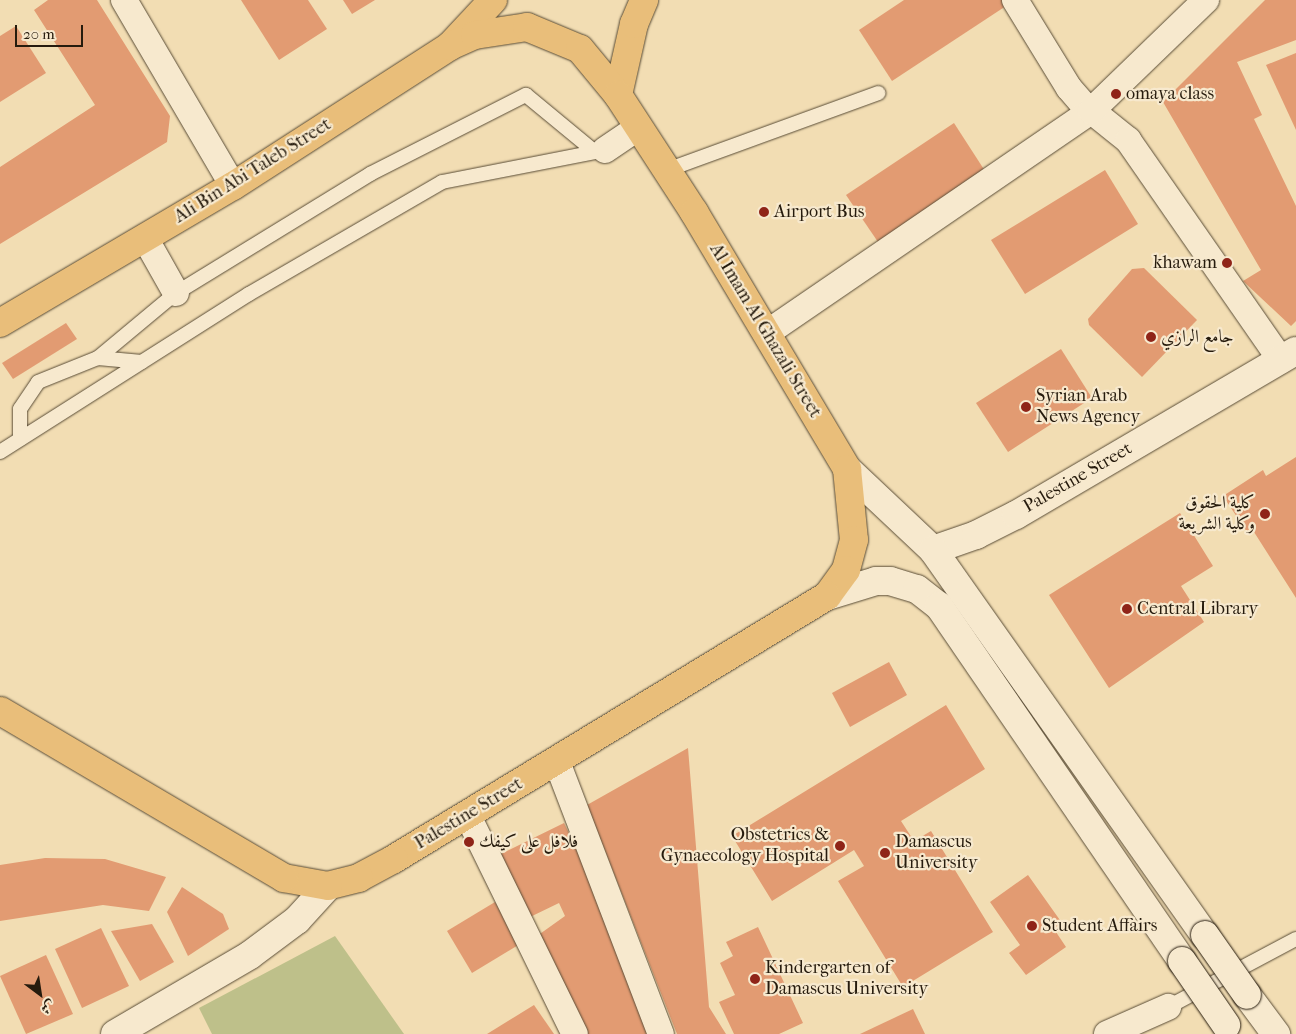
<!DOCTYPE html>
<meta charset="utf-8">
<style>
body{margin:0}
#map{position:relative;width:1296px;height:1034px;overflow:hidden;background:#f2ddb3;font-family:"IM FELL French Canon",Amiri,serif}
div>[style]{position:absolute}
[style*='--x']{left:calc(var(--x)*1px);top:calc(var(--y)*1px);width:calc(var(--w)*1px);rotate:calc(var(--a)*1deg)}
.green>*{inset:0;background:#bec08a}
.building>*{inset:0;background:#e29b72}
.roads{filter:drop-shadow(0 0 1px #594c36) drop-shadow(0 0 1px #594c36)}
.service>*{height:14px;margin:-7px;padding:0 7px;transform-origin:7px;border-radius:7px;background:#f7e9ce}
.minor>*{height:26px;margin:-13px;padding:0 13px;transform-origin:13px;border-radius:13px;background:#f7e9ce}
.tertiary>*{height:28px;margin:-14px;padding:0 14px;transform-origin:14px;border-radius:14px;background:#f7e9ce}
.secondary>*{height:28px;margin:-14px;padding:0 14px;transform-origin:14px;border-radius:14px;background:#f7e9ce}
.primary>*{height:28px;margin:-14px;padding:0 14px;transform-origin:14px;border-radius:14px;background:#e9be7a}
.trunk>*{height:28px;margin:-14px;padding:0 14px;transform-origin:14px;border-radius:14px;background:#e9be7a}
.bridges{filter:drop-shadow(0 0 1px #261b0d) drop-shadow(0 0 1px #261b0d)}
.secondary-bridge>*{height:28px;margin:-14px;padding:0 14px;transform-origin:14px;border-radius:14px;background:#f7e9ce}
.dots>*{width:14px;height:14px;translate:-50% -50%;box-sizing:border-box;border:2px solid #f7e9ce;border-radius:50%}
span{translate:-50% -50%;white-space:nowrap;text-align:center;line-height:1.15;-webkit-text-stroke:4.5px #f7e9ce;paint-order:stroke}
.poi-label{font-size:18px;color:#261b0d}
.left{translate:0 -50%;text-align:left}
.right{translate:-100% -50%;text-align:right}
.street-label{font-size:18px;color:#261b0d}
.north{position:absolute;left:15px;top:969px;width:50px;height:50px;-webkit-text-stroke:4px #f7e9ce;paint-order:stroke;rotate:149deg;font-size:14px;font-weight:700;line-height:20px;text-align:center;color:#261b0d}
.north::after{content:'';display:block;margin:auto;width:18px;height:22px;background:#261b0d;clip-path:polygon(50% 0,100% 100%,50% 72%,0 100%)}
.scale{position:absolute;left:15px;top:25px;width:68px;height:22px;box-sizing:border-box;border:2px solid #261b0d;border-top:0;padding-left:6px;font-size:15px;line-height:18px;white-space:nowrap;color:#261b0d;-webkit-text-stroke:4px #f7e9ce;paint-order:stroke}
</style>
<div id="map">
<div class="green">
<i style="clip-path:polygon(335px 936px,404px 1034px,212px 1034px,199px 1008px)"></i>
</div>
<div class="building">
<i style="clip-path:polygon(48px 0,97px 0,170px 116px,167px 142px,0 244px,0 167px,95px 105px,34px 10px)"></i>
<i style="clip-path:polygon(241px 0,308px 0,327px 29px,279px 60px)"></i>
<i style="clip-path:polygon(343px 0,375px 0,352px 14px)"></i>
<i style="clip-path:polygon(904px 0,1003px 0,1006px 6px,892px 81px,859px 30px)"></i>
<i style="clip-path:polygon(1265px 0,1296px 0,1296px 40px,1237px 62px,1262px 115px,1254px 119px,1296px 206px,1296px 321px,1291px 326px,1243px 281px,1261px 270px,1163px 102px)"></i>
<i style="clip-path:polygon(16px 26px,46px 73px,0 102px,0 36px)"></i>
<i style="clip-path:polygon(1296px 53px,1296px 130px,1266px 65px)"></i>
<i style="clip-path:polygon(954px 123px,985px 171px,878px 242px,846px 195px)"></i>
<i style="clip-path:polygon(1105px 170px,1138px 224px,1025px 294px,991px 240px)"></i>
<i style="clip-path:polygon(1144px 268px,1197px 320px,1142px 377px,1089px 325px,1088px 319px,1132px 269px)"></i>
<i style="clip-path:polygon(66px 323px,77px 339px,13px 379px,2px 363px)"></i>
<i style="clip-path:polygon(1061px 349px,1092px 398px,1008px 452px,976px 403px)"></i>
<i style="clip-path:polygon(1296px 457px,1296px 598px,1254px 532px,1249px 535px,1223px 496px,1263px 470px,1266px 476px)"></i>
<i style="clip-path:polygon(1180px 513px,1213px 566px,1181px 586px,1204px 622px,1109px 688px,1049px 595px)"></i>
<i style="clip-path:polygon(889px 662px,907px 695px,850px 727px,832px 693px)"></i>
<i style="clip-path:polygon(946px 705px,985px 769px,901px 821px,914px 841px,931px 831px,993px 932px,903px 987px,838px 881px,864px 866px,854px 850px,772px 901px,732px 836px)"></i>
<i style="clip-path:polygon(688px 748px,709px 1007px,726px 1034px,677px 1034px,587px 805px)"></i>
<i style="clip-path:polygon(564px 823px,601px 898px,651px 1034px,586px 1034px,537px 936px,565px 916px,559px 903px,528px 918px,497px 856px)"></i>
<i style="clip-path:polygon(45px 858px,105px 859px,166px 877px,149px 911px,103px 905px,0 921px,0 865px)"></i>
<i style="clip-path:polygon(1028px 875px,1062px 923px,1054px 929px,1066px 947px,1026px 975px,1009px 953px,1020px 945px,990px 902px)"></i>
<i style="clip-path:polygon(182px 887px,223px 914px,229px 929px,188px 956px,167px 912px)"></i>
<i style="clip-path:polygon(495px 902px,520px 944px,472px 973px,447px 931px)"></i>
<i style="clip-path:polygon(152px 924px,174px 962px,140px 981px,111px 931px)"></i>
<i style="clip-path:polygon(758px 927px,803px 1023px,779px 1034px,734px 1034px,719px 1002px,735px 995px,720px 963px,733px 956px,726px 942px)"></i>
<i style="clip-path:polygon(101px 928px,129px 986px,82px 1008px,55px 949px)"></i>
<i style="clip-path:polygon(46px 955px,73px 1014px,26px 1034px,0 976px)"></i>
<i style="clip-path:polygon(534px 1005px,554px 1034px,487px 1034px)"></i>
<i style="clip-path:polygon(913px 1009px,925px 1034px,860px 1034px)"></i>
</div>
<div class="roads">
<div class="service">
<i style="--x:667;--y:170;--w:225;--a:-20"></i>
<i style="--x:98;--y:358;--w:102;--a:-39.8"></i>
<i style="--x:176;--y:293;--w:228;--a:-31.5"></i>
<i style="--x:370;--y:174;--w:175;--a:-26.9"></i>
<i style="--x:526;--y:95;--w:89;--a:39.6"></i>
<i style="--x:20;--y:439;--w:30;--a:-90"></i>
<i style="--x:20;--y:409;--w:32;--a:-56"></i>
<i style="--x:38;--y:382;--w:65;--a:-21.8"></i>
<i style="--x:98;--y:358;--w:44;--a:5.2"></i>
<i style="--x:0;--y:452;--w:295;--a:-32.4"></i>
<i style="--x:249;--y:294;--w:223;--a:-30.1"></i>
<i style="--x:442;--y:182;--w:166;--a:-11.1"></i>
<i style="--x:1168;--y:1007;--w:145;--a:-28"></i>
</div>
<div class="minor">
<i style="--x:124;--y:0;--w:216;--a:59.6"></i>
<i style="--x:1015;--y:0;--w:103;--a:58.5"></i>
<i style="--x:1069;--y:88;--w:21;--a:49"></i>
<i style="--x:1083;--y:104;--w:58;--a:38.7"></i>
<i style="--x:1128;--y:140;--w:268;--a:55.2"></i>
<i style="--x:605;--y:150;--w:41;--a:-34.1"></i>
<i style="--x:145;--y:238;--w:63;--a:60.6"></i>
<i style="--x:767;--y:333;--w:393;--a:-34.4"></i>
<i style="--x:1091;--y:111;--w:160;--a:-44"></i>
<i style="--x:557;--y:762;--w:291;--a:69.1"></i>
<i style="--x:467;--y:814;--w:245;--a:63.9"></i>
<i style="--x:1107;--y:1034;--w:67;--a:-23.9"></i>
</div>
<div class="tertiary">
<i style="--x:933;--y:550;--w:46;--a:-19.2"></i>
<i style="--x:976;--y:535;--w:45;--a:-26.6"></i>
<i style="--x:1016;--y:515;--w:324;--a:-30.4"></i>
<i style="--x:115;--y:1034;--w:156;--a:-30.3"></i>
<i style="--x:250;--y:955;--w:59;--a:-36.7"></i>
<i style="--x:297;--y:920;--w:46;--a:-47.6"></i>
</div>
<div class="secondary">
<i style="--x:847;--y:469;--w:118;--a:43.3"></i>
<i style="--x:933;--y:550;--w:471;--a:54.8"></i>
<i style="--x:827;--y:596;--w:51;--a:-17"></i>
<i style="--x:876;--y:581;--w:14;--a:0"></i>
<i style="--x:890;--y:581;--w:28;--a:17"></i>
<i style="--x:917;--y:589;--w:28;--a:38"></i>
<i style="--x:939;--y:606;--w:430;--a:55.6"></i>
<i style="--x:1247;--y:995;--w:49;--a:53.4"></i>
</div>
<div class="primary">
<i style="--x:450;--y:46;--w:63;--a:-46.9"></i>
<i style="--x:618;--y:95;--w:73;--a:-77.3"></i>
<i style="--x:634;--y:24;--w:26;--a:-67"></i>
</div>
<div class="trunk">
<i style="--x:0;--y:323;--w:270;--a:-30.5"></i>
<i style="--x:233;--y:186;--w:258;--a:-32.8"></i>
<i style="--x:450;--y:46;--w:27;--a:-24"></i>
<i style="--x:475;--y:35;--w:53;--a:-8.7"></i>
<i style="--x:527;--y:27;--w:57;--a:22.5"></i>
<i style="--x:580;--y:49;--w:60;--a:50.4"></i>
<i style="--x:618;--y:95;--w:140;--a:57"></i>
<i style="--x:694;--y:212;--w:299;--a:59.2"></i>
<i style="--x:847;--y:469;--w:71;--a:84.4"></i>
<i style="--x:854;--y:540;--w:31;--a:105"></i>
<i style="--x:846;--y:570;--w:32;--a:126"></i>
<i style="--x:827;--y:596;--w:507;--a:148.73"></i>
<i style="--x:394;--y:859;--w:40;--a:152"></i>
<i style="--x:359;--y:878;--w:32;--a:166"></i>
<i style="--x:328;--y:886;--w:45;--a:-169.7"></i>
<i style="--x:284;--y:878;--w:329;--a:-149.5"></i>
</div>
</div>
<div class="bridges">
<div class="secondary-bridge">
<i style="--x:1205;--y:935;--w:73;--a:55"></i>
<i style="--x:1182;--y:961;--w:78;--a:55.5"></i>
</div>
</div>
<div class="dots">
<i style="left:1116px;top:94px;background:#8f2418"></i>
<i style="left:764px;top:212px;background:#8f2418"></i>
<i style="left:1227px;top:263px;background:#8f2418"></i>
<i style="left:1151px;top:337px;background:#8f2418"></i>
<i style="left:1026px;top:407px;background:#8f2418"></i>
<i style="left:1265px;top:514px;background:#8f2418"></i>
<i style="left:1127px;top:609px;background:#8f2418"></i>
<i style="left:469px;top:842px;background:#8f2418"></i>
<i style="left:840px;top:846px;background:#8f2418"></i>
<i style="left:885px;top:853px;background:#8f2418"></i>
<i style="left:1032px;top:926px;background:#8f2418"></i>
<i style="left:755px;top:979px;background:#8f2418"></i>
</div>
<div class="poi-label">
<span class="left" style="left:1126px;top:94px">omaya class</span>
<span class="left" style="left:774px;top:212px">Airport Bus</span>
<span class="right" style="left:1217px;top:263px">khawam</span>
<span class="left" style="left:1161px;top:337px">جامع الرازي</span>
<span class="left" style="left:1036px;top:407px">Syrian Arab<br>News Agency</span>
<span class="right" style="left:1255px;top:514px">كلية الحقوق<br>وكلية الشريعة</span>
<span class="left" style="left:1137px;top:609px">Central Library</span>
<span class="right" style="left:829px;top:846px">Obstetrics &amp;<br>Gynaecology Hospital</span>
<span class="left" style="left:479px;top:842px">فلافل على كيفك</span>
<span class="left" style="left:895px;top:853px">Damascus<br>University</span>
<span class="left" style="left:1042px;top:926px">Student Affairs</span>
<span class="left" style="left:765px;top:979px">Kindergarten of<br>Damascus University</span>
</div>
<div class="street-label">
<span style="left:253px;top:171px;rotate:-32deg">Ali Bin Abi Taleb Street</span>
<span style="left:765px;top:331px;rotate:59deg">Al Imam Al Ghazali Street</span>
<span style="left:1078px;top:478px;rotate:-30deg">Palestine Street</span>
<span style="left:469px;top:814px;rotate:-31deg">Palestine Street</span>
</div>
<div class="north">ش</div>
<div class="scale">20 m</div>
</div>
